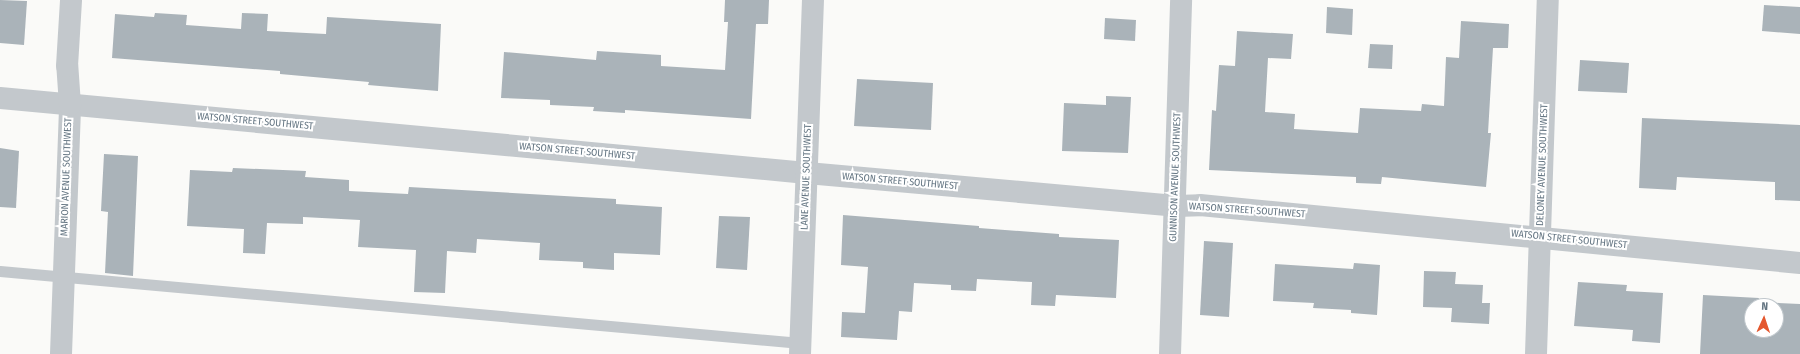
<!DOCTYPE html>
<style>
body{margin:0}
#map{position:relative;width:1800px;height:354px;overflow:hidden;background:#fafaf8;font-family:"Fira Sans Condensed",sans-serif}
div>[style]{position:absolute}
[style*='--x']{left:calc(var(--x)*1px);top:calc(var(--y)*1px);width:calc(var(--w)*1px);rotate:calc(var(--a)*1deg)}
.building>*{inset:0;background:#aab3b9}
.lane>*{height:11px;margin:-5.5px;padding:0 5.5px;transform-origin:5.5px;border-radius:5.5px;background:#c3c8cc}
.street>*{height:22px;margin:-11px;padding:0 11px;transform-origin:11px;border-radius:11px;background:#c3c8cc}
span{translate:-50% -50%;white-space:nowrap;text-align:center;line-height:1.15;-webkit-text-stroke:4px #fff;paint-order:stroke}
.street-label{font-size:10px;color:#657683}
.north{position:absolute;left:1744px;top:298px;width:40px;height:40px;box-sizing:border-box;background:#fff;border:1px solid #c1c8cd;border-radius:50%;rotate:3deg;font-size:11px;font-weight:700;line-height:16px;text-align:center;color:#657683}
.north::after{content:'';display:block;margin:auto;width:14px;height:18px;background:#e4572e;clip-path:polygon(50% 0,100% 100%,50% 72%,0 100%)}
</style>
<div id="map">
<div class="building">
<i style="clip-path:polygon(0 0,27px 1px,24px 45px,0 43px)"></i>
<i style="clip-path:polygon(725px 0,769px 0,768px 24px,756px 24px,751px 119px,625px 110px,625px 113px,593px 111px,594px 107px,550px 105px,550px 100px,501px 98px,504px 52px,596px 60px,597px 51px,661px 55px,661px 66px,725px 70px,728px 22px,724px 22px)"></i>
<i style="clip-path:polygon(1764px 5px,1800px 7px,1800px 34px,1762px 31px)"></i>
<i style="clip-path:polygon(1327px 7px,1353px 9px,1352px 35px,1326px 33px)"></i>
<i style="clip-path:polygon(155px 13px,187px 15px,186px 25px,241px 29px,242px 13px,268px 14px,267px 31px,326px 34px,327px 17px,441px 24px,438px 91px,368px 85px,369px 82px,280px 74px,280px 71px,112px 58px,115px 14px,154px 17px)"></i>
<i style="clip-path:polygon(1105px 18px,1136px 20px,1135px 41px,1104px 39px)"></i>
<i style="clip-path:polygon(1461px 21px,1509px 24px,1508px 48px,1493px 48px,1488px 133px,1491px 133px,1486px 187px,1382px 177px,1381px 184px,1356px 183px,1356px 177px,1209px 170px,1212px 110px,1216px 111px,1219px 65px,1235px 66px,1237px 31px,1293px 34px,1291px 59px,1268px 58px,1265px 112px,1295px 114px,1294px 129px,1358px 133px,1360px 108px,1421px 111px,1422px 104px,1444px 106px,1446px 57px,1459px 58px)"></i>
<i style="clip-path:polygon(1370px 44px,1393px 45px,1392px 69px,1368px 68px)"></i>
<i style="clip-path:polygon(1580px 60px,1629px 63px,1627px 93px,1578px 91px)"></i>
<i style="clip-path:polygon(857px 79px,933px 83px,931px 130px,854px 126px)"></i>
<i style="clip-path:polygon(1106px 96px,1131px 97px,1128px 153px,1062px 151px,1064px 103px,1106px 105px)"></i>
<i style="clip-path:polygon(1642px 118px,1800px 125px,1800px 201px,1775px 200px,1775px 182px,1677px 177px,1676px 190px,1639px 188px)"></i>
<i style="clip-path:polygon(0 148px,19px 151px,16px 208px,0 207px)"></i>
<i style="clip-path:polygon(104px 154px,138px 156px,133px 276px,105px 273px,108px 212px,101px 211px)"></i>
<i style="clip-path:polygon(233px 168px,306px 171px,305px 177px,349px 180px,349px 191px,408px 194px,409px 187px,616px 199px,616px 204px,662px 207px,660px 255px,614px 253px,614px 270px,583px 268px,583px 262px,539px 260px,540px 243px,477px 239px,476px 253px,447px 251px,445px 293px,414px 292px,416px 250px,358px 247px,360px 220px,303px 217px,303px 224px,267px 223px,265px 254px,243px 253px,244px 229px,187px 226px,190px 170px,232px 172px)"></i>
<i style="clip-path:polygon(843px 215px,979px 226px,979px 228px,1059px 234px,1059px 237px,1119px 240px,1116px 298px,1056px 295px,1055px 306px,1031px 305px,1032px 282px,977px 279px,976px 291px,951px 290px,951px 285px,914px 283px,912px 312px,899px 311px,897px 340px,841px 337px,842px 312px,865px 313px,868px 267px,841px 265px)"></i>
<i style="clip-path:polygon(719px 216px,750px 217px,747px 270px,716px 268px)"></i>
<i style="clip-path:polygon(1204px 241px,1233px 243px,1229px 317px,1200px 315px)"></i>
<i style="clip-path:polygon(1354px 263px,1380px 265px,1377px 315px,1351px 313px,1351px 310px,1313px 308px,1314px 303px,1273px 301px,1275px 264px,1353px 269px)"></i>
<i style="clip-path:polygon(1424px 271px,1456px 272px,1455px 284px,1483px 285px,1482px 303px,1490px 303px,1489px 324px,1451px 322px,1452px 308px,1423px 307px)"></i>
<i style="clip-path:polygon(1578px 282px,1627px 285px,1626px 291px,1663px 293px,1660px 343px,1632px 341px,1633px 330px,1574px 326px)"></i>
<i style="clip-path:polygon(evenodd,1703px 295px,1759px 298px,1758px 302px,1800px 304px,1800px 354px,1700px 354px,1703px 295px,1752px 306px,1776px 306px,1776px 330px,1752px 330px,1752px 306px)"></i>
</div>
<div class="lane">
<i style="--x:0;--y:271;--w:804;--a:5.14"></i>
</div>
<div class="street">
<i style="--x:0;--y:98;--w:810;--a:5.31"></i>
<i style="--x:807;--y:173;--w:370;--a:5.1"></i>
<i style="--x:1176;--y:206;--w:24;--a:-2"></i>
<i style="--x:1200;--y:205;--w:603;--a:5.52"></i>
<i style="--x:61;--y:354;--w:249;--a:-87.9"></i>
<i style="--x:70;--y:105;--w:39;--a:-94"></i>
<i style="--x:67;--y:66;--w:66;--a:-86.5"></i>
<i style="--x:800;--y:354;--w:354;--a:-87.9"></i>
<i style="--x:1170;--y:354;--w:354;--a:-88.2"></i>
<i style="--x:1536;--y:354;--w:354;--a:-88.1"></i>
</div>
<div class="street-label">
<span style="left:255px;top:122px;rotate:5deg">WATSON STREET SOUTHWEST</span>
<span style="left:577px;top:152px;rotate:5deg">WATSON STREET SOUTHWEST</span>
<span style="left:1543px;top:165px;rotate:-88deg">DELONEY AVENUE SOUTHWEST</span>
<span style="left:67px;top:177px;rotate:-88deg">MARION AVENUE SOUTHWEST</span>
<span style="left:807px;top:177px;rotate:-88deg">LANE AVENUE SOUTHWEST</span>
<span style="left:1176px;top:177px;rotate:-88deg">GUNNISON AVENUE SOUTHWEST</span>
<span style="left:900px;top:182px;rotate:5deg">WATSON STREET SOUTHWEST</span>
<span style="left:1247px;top:211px;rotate:4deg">WATSON STREET SOUTHWEST</span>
<span style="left:1569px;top:240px;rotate:6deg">WATSON STREET SOUTHWEST</span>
</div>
<div class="north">N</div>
</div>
